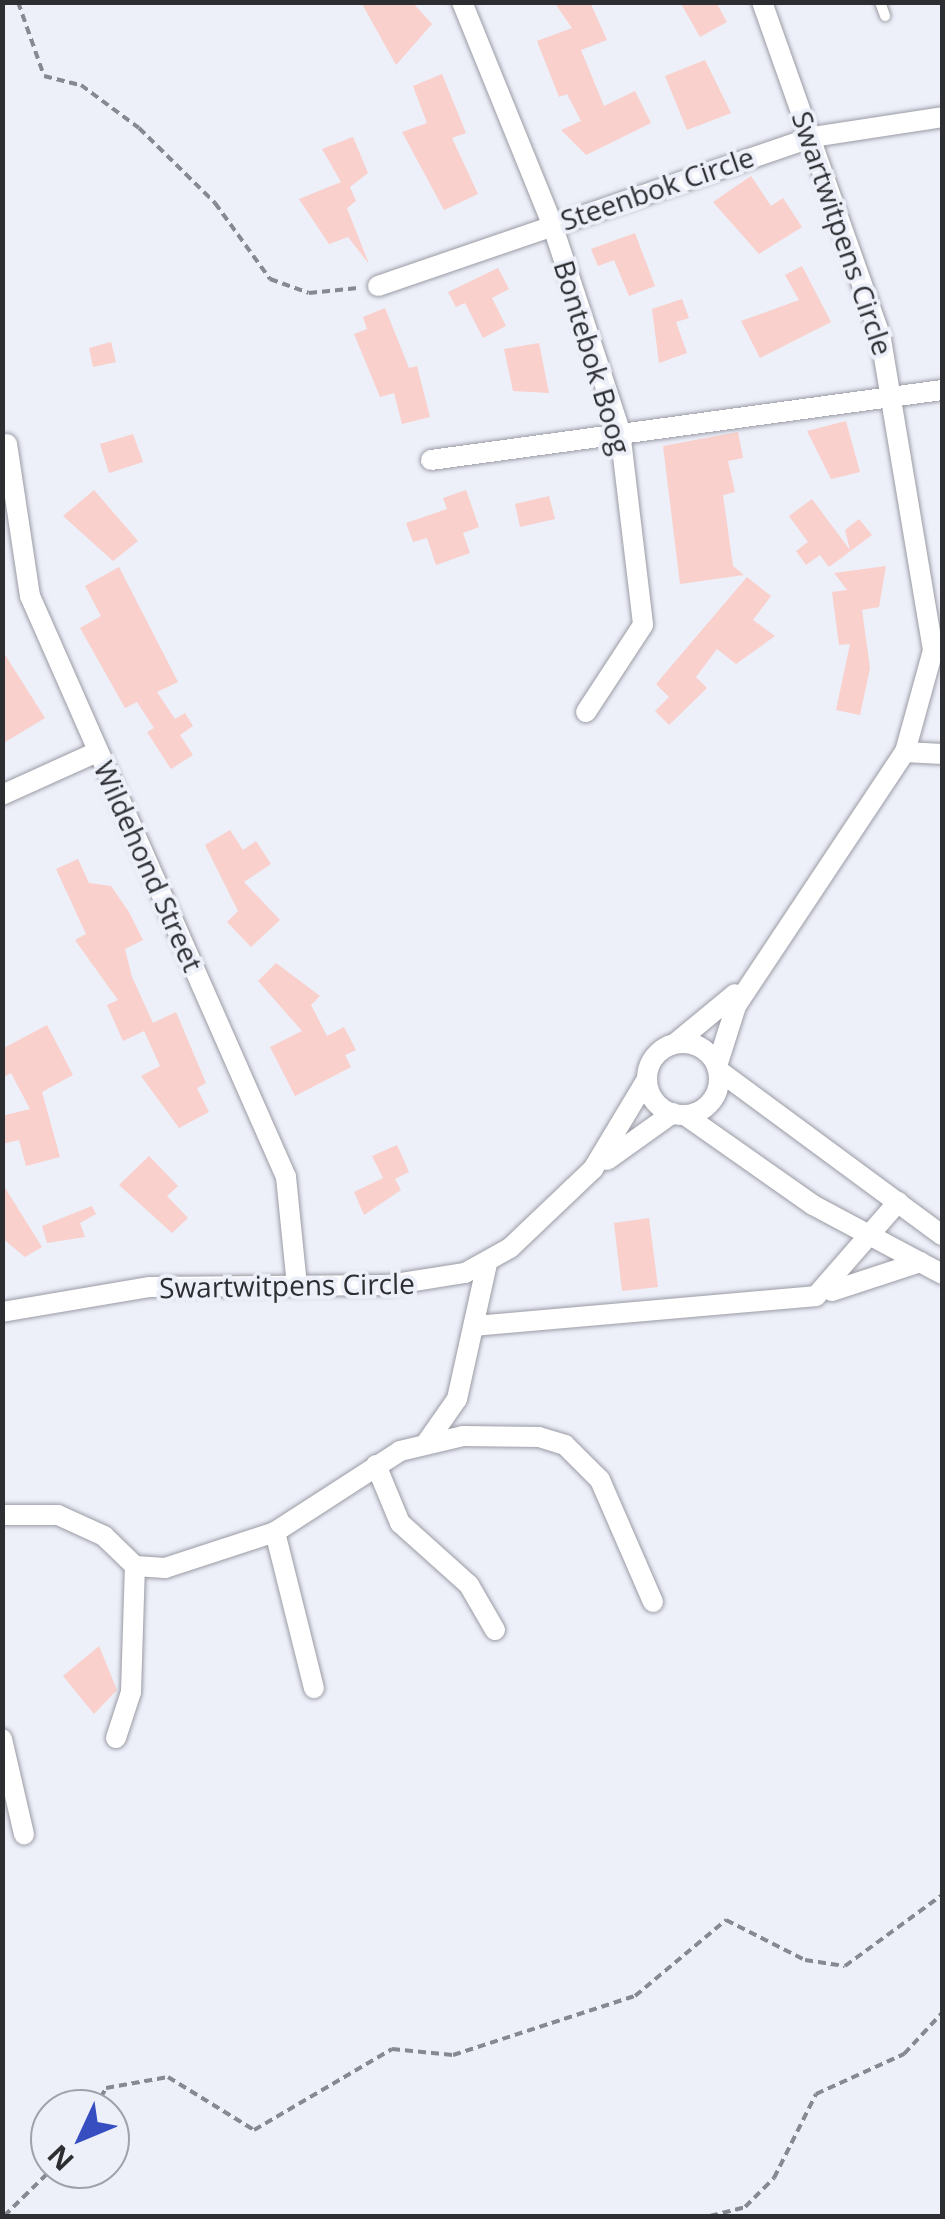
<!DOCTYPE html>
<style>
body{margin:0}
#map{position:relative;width:945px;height:2219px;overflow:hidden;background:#edeff9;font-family:"Open Sans",sans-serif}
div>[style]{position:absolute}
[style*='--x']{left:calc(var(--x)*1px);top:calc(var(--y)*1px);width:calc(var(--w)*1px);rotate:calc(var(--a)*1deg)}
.building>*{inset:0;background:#f9d0cb}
.path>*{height:4px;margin-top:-2px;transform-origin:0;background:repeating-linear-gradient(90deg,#878990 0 8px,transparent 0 13px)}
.roads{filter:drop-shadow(0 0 2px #9a9ba4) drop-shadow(0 0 2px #9a9ba4)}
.service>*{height:10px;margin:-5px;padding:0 5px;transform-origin:5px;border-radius:5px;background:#fff}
.minor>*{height:20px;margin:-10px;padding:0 10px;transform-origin:10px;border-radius:10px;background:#fff}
.minor>.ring{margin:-10px;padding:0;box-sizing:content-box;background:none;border:20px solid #fff;border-radius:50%}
span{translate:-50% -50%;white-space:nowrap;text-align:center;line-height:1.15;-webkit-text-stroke:8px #edeff9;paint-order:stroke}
.street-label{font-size:28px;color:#2d2e32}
.frame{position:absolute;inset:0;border:5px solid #2d2e32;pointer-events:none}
.north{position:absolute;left:30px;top:2089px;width:100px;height:100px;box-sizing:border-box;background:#edeff9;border:2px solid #a0a2a9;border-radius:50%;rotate:226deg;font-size:28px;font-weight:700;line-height:40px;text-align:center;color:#2d2e32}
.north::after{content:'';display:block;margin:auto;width:35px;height:45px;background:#364ec0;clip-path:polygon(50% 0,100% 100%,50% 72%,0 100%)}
</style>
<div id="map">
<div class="building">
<i style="clip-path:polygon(361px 2px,412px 2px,432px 24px,396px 65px)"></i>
<i style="clip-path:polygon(554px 2px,590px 2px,607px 40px,581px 50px,604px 106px,635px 91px,651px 123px,586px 155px,561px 130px,581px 121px,567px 94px,559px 97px,537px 41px,572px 28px)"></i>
<i style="clip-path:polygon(680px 2px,716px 2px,727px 22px,700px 37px)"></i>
<i style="clip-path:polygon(705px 60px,731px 113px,687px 130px,665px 76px)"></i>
<i style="clip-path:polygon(442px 74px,466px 133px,452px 138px,478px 194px,444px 210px,402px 132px,427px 123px,413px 86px)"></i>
<i style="clip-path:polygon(353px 137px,368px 173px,350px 187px,356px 201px,347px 208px,369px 264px,348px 237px,329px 244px,299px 199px,341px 182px,322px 149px)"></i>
<i style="clip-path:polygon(751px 176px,771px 206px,783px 198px,802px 227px,759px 254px,713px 202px)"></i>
<i style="clip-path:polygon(635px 233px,655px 286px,629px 296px,614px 260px,598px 266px,591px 249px)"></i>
<i style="clip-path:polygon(802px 266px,831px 322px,760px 358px,741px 321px,799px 300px,785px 275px)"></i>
<i style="clip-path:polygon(498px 268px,509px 289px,492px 298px,506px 326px,483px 338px,465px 303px,456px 307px,448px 292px)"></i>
<i style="clip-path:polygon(682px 299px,689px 318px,676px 322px,687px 353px,659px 363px,652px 309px)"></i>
<i style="clip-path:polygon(385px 308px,409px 368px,417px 366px,430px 417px,402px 424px,394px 393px,380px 397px,354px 334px,367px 329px,363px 317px)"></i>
<i style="clip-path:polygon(111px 342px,116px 362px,93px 367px,89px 348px)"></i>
<i style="clip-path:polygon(539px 343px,549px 393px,513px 391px,504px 349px)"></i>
<i style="clip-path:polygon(846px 421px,860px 472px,831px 479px,807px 431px)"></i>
<i style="clip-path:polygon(738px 432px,743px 458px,728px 461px,735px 492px,723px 495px,733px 566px,744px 575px,680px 584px,663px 446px)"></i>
<i style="clip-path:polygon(133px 434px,143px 462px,109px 473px,100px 444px)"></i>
<i style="clip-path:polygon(94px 490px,138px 541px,113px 561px,63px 516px)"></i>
<i style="clip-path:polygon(466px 490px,479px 527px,463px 533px,470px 553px,436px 565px,427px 538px,413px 542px,406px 523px,447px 509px,443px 498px)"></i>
<i style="clip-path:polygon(549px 496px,555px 519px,520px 527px,515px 504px)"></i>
<i style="clip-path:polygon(812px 499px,850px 550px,845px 530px,859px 519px,872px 535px,829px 567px,820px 555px,806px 565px,796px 551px,808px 542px,789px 516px)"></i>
<i style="clip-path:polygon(886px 566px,879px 607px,862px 610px,870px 668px,860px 715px,836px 710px,850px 644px,839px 645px,832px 592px,847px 590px,834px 573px)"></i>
<i style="clip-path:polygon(119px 567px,178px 682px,157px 692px,175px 719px,185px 713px,193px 726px,180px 735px,193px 755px,171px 769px,147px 732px,154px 728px,137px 702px,125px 708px,80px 628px,101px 616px,85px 586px)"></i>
<i style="clip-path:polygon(747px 577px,771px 596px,753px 620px,775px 636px,736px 664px,717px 649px,696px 677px,707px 688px,669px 725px,655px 711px,669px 697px,656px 684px)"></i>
<i style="clip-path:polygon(2px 650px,45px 718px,2px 744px)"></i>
<i style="clip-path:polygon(230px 830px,243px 850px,256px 841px,271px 864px,244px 882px,280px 920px,251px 947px,227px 922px,238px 911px,205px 845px)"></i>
<i style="clip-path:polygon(78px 859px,89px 883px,111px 886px,129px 912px,143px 940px,125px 949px,132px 977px,153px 1023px,176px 1012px,206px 1083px,197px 1088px,209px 1112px,179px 1128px,141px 1076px,160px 1066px,144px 1031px,123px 1041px,107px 1005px,118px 1000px,75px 940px,86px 934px,56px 869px)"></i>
<i style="clip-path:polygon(276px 963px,320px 996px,311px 1005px,327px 1036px,344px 1027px,356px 1050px,345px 1055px,351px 1067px,295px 1096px,270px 1047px,302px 1031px,258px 981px)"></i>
<i style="clip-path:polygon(47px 1025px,73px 1075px,42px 1092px,60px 1157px,26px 1166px,19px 1140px,2px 1144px,2px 1116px,30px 1109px,11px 1073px,2px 1078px,2px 1049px)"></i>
<i style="clip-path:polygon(397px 1145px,409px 1172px,395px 1179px,401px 1190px,364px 1215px,354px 1192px,383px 1178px,372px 1156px)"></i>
<i style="clip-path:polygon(149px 1156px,178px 1186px,167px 1196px,188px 1218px,172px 1233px,119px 1185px)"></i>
<i style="clip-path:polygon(2px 1183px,42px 1247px,25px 1257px,2px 1238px)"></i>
<i style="clip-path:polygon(92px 1206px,96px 1214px,80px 1223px,85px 1237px,47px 1243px,42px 1226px)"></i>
<i style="clip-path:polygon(649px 1218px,658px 1287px,622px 1291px,614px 1223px)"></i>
<i style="clip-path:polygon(99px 1646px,117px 1690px,94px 1714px,63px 1676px)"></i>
</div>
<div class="path">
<i style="--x:18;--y:2;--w:78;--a:70.6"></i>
<i style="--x:44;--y:76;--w:38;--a:14"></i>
<i style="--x:81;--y:85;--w:72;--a:36.6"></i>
<i style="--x:139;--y:128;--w:107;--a:44.6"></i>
<i style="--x:215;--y:203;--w:94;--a:54.1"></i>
<i style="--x:270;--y:279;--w:41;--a:19.7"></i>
<i style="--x:309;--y:293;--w:49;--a:-5.8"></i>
<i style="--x:94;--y:2109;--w:24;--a:-60"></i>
<i style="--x:106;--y:2088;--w:63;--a:-10.1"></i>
<i style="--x:168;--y:2077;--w:101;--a:31.6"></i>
<i style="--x:254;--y:2130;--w:160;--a:-30.4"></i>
<i style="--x:392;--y:2049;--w:61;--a:5.6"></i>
<i style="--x:453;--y:2055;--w:191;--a:-18"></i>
<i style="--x:635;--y:1996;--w:119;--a:-39.9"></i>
<i style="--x:726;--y:1920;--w:89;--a:26.9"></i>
<i style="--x:805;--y:1960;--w:40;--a:8.5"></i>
<i style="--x:845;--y:1966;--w:120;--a:-36.2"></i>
<i style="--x:4;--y:2216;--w:67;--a:-44.4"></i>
<i style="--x:710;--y:2216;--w:36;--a:-14"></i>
<i style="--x:745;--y:2207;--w:41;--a:-45"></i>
<i style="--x:774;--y:2178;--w:94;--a:-63.4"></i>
<i style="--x:816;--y:2094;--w:97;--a:-24.4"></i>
<i style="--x:904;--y:2054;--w:56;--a:-47.2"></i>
</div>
<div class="roads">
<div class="service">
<i style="--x:880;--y:2;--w:15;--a:70"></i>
</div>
<div class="minor">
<i style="--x:462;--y:2;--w:240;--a:67.9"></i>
<i style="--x:552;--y:224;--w:218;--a:71.8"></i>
<i style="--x:620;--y:431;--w:195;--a:83.2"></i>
<i style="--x:643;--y:625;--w:104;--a:123.2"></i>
<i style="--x:378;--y:286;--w:459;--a:-18.9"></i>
<i style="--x:812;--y:137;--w:132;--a:-8.7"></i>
<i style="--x:7;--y:444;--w:154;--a:81.4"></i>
<i style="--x:30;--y:596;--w:635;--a:66.22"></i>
<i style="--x:286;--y:1177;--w:110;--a:84.2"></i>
<i style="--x:431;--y:460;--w:516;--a:-7.8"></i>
<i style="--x:905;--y:752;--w:37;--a:3"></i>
<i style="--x:2;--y:795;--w:104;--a:-24.4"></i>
<i style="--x:677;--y:1042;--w:75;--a:-39.6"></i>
<i class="ring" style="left:647px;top:1043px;width:52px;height:52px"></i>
<i style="--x:717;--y:1066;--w:63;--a:-72.4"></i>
<i style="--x:736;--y:1006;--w:305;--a:-56.4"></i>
<i style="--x:905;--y:752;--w:106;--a:-74.6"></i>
<i style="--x:933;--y:650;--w:316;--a:-99.5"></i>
<i style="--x:881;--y:338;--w:356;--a:-109.5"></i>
<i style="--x:718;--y:1070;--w:278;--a:36.4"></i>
<i style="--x:685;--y:1115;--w:156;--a:35.1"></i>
<i style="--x:813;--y:1205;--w:146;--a:28.1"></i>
<i style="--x:607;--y:1160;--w:81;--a:-35.5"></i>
<i style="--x:832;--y:1291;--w:93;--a:-18.2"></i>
<i style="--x:2;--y:1312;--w:150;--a:-9.6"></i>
<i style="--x:150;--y:1287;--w:239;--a:-0.5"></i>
<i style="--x:389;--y:1285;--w:77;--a:-9"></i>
<i style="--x:465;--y:1273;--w:51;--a:-29.1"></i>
<i style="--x:510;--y:1248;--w:115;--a:-43.6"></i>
<i style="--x:593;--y:1169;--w:105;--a:-59"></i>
<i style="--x:474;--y:1326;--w:343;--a:-5"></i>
<i style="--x:816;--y:1296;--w:125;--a:-48.9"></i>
<i style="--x:427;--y:1442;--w:52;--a:-55.1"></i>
<i style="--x:457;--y:1399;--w:138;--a:-77.5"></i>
<i style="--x:376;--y:1465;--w:63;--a:67.5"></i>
<i style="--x:400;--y:1523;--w:93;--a:41.9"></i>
<i style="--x:469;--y:1585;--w:52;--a:60"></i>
<i style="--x:2;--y:1515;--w:56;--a:0"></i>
<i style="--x:58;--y:1515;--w:51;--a:24.5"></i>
<i style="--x:104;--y:1536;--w:43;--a:44.1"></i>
<i style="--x:135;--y:1566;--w:30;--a:4"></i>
<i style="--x:165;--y:1568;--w:116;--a:-18.1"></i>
<i style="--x:275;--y:1532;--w:149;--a:-32.9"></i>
<i style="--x:400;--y:1451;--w:65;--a:-13.4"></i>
<i style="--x:463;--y:1436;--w:76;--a:0.8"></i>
<i style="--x:539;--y:1437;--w:27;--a:17"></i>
<i style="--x:565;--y:1445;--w:49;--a:45"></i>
<i style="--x:600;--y:1480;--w:133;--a:66.5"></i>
<i style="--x:275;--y:1532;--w:161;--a:76"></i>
<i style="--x:116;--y:1738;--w:48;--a:-71.9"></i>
<i style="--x:131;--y:1692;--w:126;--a:-88.2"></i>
<i style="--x:2;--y:1739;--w:98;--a:77"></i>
</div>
</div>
<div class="street-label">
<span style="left:657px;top:188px;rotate:-19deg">Steenbok Circle</span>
<span style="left:843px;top:233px;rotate:71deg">Swartwitpens Circle</span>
<span style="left:593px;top:357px;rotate:73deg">Bontebok Boog</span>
<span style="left:149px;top:866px;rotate:66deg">Wildehond Street</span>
<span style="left:287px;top:1285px;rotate:-1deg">Swartwitpens Circle</span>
</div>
<div class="frame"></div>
<div class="north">N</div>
</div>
